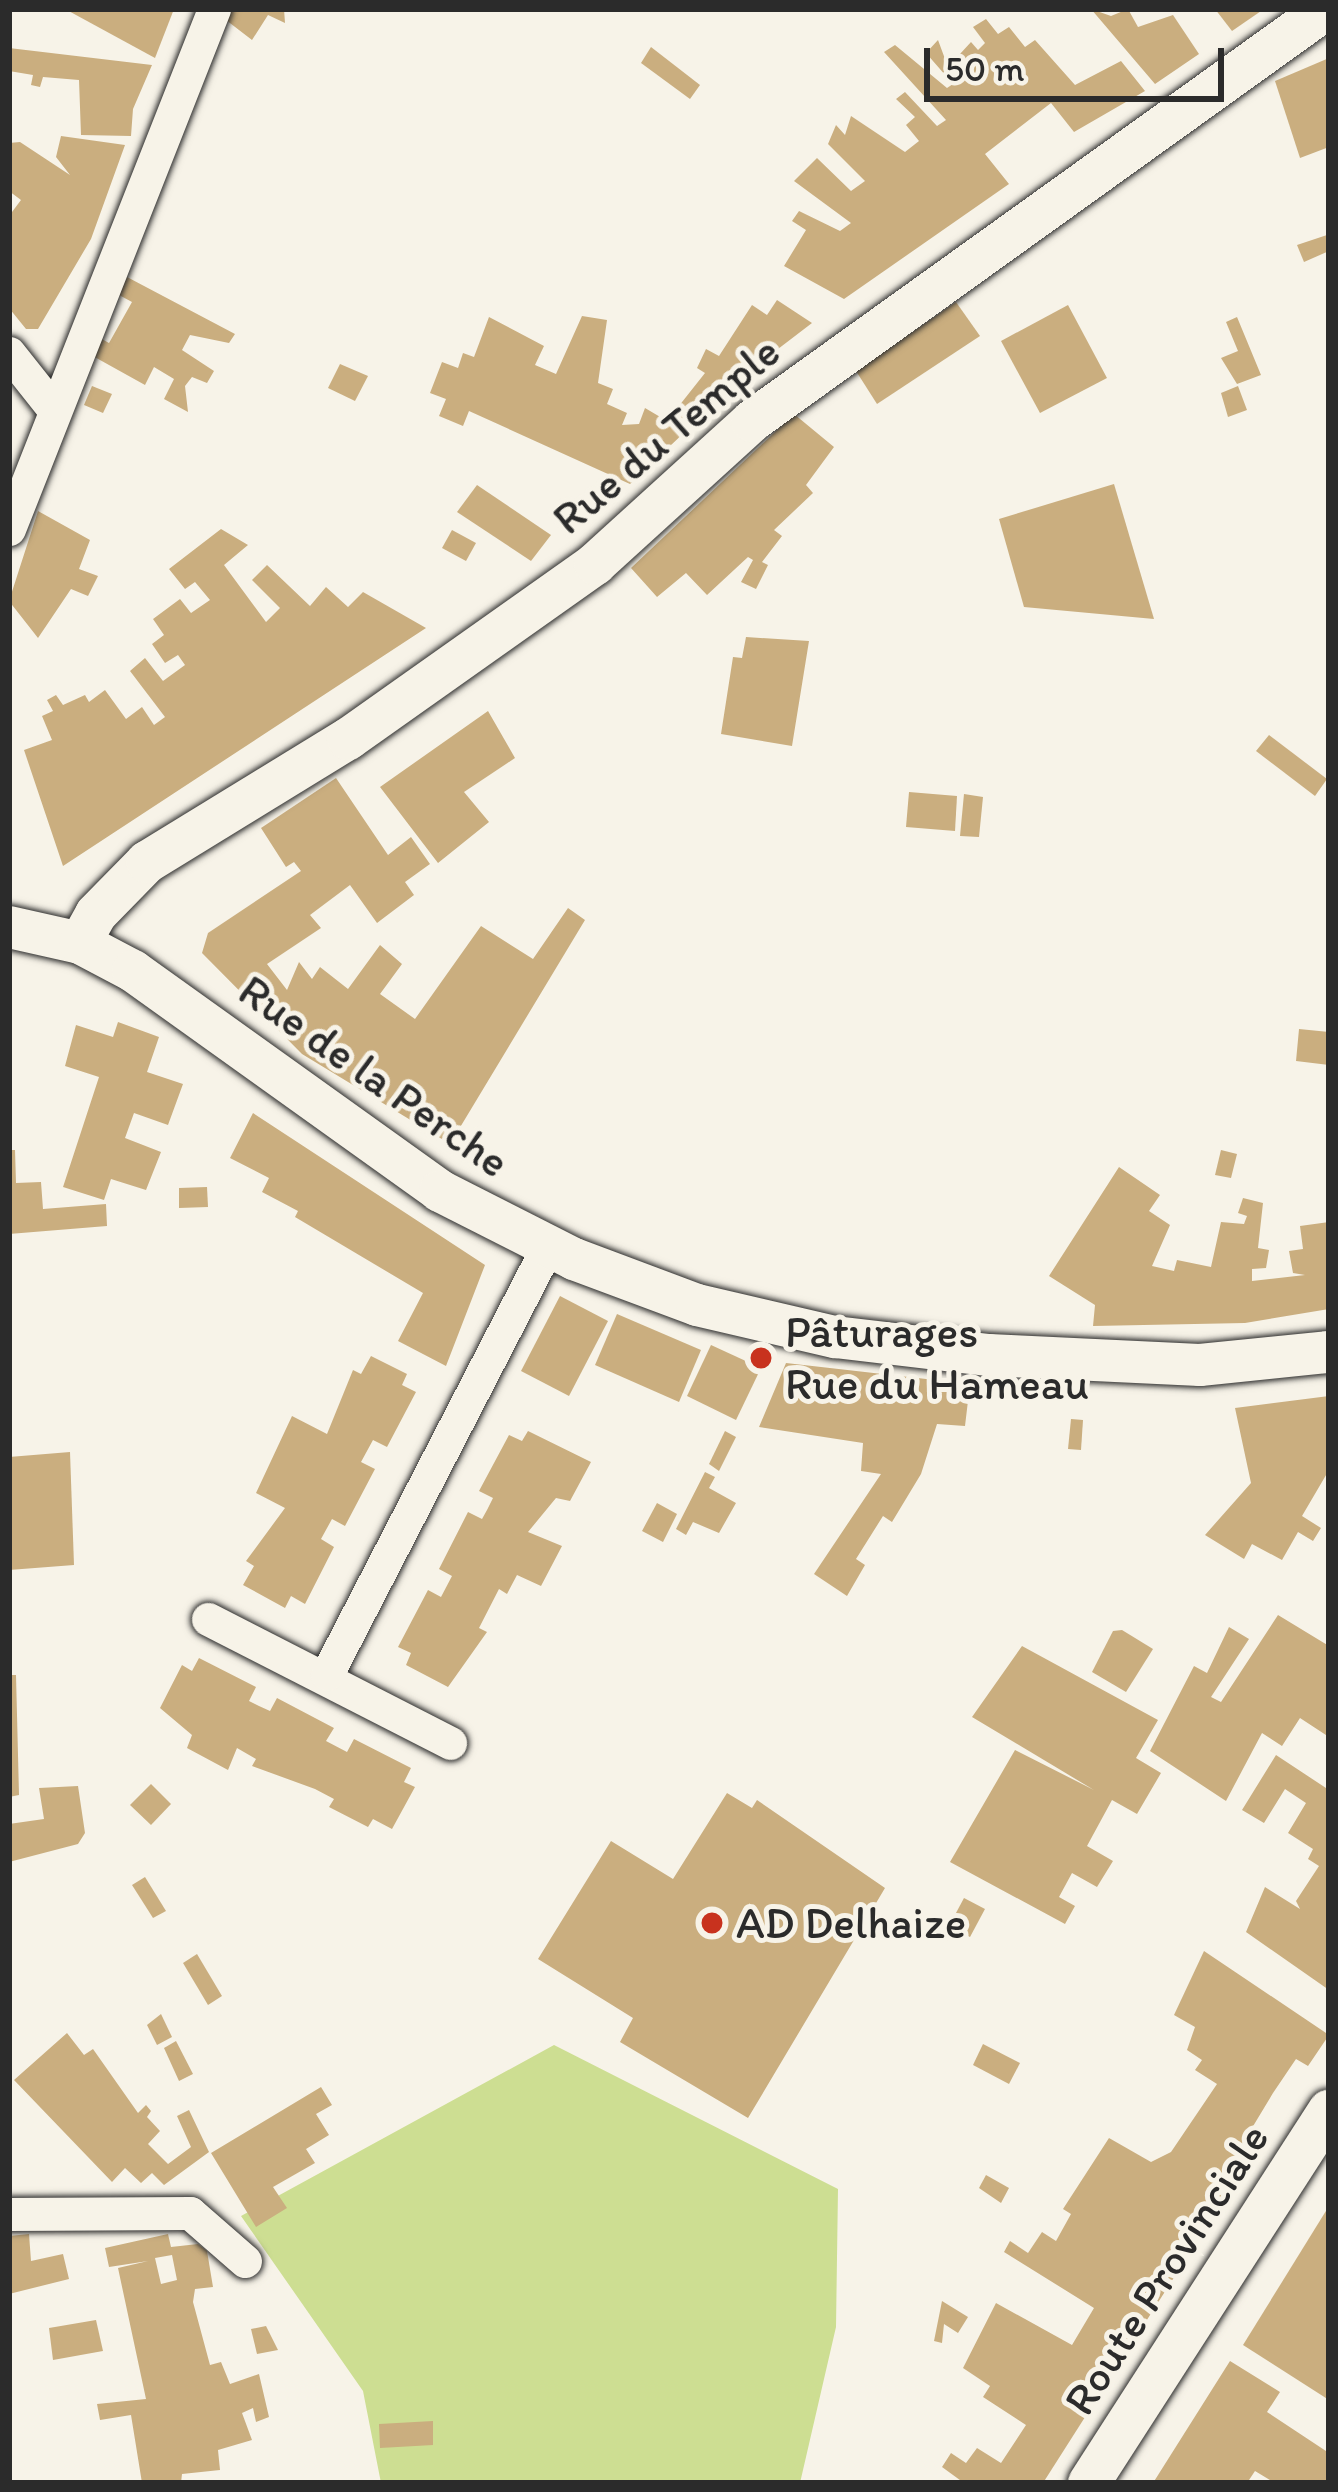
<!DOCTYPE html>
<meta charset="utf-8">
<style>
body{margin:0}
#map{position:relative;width:1338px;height:2492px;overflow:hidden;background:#f7f3e8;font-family:Itim,sans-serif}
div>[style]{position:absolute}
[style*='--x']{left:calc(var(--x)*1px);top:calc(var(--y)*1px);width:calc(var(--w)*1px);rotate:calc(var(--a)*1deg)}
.green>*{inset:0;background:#cdde92}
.building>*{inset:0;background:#caae7f}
.roads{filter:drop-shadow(0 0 3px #2b2b2b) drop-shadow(0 0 3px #2b2b2b)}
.minor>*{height:33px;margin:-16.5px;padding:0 16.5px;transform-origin:16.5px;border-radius:16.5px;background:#f7f3e8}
.tertiary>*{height:42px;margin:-21px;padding:0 21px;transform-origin:21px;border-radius:21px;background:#f7f3e8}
.dots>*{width:33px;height:33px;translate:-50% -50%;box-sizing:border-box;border:6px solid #f7f3e8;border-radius:50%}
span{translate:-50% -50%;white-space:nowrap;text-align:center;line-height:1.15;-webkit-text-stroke:10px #f7f3e8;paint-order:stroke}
.street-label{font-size:45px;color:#2b2b2b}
.poi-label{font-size:45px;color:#2b2b2b}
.left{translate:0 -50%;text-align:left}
.frame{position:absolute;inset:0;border:12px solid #2b2b2b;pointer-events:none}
.scale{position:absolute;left:924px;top:48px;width:300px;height:54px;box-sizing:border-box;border:6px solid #2b2b2b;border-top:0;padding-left:15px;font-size:36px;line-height:42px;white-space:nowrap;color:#2b2b2b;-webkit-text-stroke:9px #f7f3e8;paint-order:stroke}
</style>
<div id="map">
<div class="green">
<i style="clip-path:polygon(554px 2045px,838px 2189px,836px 2327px,800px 2483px,381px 2483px,363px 2391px,241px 2216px)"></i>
</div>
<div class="building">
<i style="clip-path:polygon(65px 9px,174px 9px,155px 58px)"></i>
<i style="clip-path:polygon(231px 9px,284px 9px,285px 23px,268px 15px,252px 40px,226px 20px)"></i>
<i style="clip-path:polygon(1091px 9px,1111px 16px,1128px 9px,1138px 27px,1173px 15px,1199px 54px,1155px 84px)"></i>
<i style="clip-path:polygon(1215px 9px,1264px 9px,1232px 31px)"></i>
<i style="clip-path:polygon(986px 19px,998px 34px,1009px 27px,1025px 47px,1035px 40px,1075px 85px,1121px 61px,1145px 91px,1074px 132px,1051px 103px,985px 154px,1009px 184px,844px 299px,784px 266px,806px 230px,792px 221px,799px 211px,840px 231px,851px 223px,794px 181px,817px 158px,851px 191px,865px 181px,828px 144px,836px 125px,845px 135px,851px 116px,905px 152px,919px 141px,906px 125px,915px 117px,896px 99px,905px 92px,937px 126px,946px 120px,884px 52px,895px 45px,947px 88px,953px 84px,926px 53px,938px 40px,948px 67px,971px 42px,978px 50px,985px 43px,973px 27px)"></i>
<i style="clip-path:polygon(651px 47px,700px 85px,690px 99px,641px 63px)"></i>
<i style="clip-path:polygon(9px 48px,152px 65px,133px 109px,131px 136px,81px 135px,79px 80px,43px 77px,40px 87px,31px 85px,33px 75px,9px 71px)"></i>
<i style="clip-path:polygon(1329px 58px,1329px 147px,1300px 158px,1275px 81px)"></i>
<i style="clip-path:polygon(61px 136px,125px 145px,91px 239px,38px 329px,26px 329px,9px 308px,9px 216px,21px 200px,9px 191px,9px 143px,20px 142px,70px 175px,56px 157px)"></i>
<i style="clip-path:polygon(1327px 235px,1329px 251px,1304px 262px,1297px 245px)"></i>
<i style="clip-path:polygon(127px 277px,235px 334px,229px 343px,190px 335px,182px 350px,214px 371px,207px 383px,192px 377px,185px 386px,188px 412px,164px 399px,174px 379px,154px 367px,145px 385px,91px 355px,98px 337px,109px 343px,132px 302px,119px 295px)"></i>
<i style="clip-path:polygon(777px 300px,812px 323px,748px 372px,630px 484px,469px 411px,463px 426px,439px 416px,446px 399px,430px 393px,442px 362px,458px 368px,463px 353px,474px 357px,489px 317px,544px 346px,535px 365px,556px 374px,582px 316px,607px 320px,598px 383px,613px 389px,607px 404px,627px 413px,622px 425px,639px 424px,645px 408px,667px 421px,705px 373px,697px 368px,706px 349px,719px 356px,752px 305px,767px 315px)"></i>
<i style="clip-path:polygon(956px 302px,980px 336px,877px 404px,856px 371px)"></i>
<i style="clip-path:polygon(1068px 305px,1107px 378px,1040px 413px,1001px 341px)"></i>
<i style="clip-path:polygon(1237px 317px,1261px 375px,1237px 384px,1221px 358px,1238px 351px,1226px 322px)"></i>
<i style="clip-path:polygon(340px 364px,368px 376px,355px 401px,328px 388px)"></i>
<i style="clip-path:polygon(92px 386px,112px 394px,103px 413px,84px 405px)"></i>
<i style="clip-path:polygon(1238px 386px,1247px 410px,1228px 417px,1221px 393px)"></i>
<i style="clip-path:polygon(794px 414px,834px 447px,806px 485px,813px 493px,774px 530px,782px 536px,762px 562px,768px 565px,756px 589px,741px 582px,753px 560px,748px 557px,707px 595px,686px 573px,657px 597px,631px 568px)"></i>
<i style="clip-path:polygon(1114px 484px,1154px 619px,1024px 607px,999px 519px)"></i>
<i style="clip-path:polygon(477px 485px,551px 535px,531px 561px,457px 512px)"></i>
<i style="clip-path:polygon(38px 511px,90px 540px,79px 569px,98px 576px,88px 596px,71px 589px,38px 638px,9px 601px)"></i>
<i style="clip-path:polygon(221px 529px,248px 545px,224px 565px,266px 622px,280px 608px,252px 580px,267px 565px,310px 606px,326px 587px,348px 607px,363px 592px,426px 628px,63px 866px,24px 750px,52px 740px,42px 716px,53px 711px,47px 700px,56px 695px,63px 705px,85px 695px,89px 702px,105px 690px,126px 719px,142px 707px,154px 725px,165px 717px,130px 671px,145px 658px,163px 681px,185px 665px,178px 655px,165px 663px,152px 644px,164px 635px,153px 619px,180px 599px,191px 613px,210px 600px,195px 582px,185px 589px,169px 569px)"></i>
<i style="clip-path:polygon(452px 530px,476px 543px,466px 561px,442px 548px)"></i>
<i style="clip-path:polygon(746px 637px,809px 641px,792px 746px,721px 734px,733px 657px,742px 658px)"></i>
<i style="clip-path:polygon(488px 711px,515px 758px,464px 792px,489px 822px,438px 863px,380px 787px)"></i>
<i style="clip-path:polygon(1269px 735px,1327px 779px,1315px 796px,1256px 751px)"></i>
<i style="clip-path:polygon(336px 778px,388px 855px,411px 837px,430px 864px,405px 882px,414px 895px,377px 923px,350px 885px,310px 915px,321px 928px,267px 964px,287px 990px,299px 962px,312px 979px,320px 967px,348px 989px,380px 945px,402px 964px,380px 994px,415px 1019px,481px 926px,533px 959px,568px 908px,585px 920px,450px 1144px,302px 1054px,202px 953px,208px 933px,301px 871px,294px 862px,286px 867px,261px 828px)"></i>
<i style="clip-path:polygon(909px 792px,957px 796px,955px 831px,906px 827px)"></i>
<i style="clip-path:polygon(964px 794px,983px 797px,979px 837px,960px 836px)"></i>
<i style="clip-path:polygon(118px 1022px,159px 1037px,147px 1072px,183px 1084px,168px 1125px,134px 1113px,125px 1138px,161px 1152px,146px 1190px,111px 1179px,104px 1200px,63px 1187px,99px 1077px,65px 1066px,76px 1025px,113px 1037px)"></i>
<i style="clip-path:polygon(1299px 1029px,1329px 1032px,1329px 1065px,1296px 1061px)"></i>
<i style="clip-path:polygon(253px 1113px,485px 1265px,446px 1366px,398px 1341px,423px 1293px,295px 1217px,298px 1211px,262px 1192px,269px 1178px,230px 1158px)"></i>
<i style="clip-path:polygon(9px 1150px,15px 1150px,16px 1183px,41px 1182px,43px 1209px,106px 1204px,107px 1226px,9px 1234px)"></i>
<i style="clip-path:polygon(1221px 1150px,1237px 1154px,1231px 1178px,1215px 1175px)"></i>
<i style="clip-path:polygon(1119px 1167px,1160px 1195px,1149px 1211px,1170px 1225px,1152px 1266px,1174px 1271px,1177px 1260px,1211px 1267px,1221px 1222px,1244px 1224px,1247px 1216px,1238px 1213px,1243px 1198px,1263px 1203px,1258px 1248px,1269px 1250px,1266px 1268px,1252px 1269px,1252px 1281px,1305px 1275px,1293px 1273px,1289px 1251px,1303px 1249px,1300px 1226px,1329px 1222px,1329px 1309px,1245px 1323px,1093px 1326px,1095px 1305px,1049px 1276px)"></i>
<i style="clip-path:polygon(207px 1187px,208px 1207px,179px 1208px,179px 1188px)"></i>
<i style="clip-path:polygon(560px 1296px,608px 1321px,569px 1396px,521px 1371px)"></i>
<i style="clip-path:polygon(617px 1314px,701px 1350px,679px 1402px,595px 1365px)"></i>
<i style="clip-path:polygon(711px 1345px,761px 1368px,736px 1420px,687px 1396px)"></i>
<i style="clip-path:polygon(371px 1356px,407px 1374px,402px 1385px,416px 1392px,387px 1447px,373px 1440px,361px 1462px,375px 1469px,345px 1526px,332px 1519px,321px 1539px,334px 1547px,305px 1604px,291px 1596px,285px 1608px,243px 1585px,254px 1566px,246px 1561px,285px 1508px,256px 1493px,292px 1416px,327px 1434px,353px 1370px,361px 1374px)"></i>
<i style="clip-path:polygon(786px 1363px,970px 1384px,965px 1426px,937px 1424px,921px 1474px,892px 1522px,883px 1516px,856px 1559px,865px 1565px,847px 1596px,814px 1574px,881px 1474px,861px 1471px,863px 1443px,759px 1427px)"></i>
<i style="clip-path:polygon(1329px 1396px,1329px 1470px,1302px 1516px,1321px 1528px,1313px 1541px,1298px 1532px,1282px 1560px,1252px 1544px,1244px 1559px,1205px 1535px,1251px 1483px,1235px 1408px)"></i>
<i style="clip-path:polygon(1071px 1419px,1083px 1420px,1081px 1450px,1068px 1449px)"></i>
<i style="clip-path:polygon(528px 1431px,591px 1462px,570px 1501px,556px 1498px,528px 1532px,562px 1546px,541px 1586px,517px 1575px,507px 1594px,499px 1589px,479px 1628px,487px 1632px,448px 1687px,406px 1665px,411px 1653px,398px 1647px,428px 1590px,441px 1597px,452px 1576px,439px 1569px,468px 1512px,482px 1519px,487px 1510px,493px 1498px,479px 1491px,509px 1435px,522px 1441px)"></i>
<i style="clip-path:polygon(725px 1431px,736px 1437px,719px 1471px,709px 1464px)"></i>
<i style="clip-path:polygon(70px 1452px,74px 1565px,9px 1570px,9px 1457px)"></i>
<i style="clip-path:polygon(705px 1472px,715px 1477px,709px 1488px,736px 1503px,719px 1533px,693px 1522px,686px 1535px,676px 1529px)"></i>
<i style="clip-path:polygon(657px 1503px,677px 1514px,663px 1542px,642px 1531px)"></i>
<i style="clip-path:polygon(1278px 1615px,1329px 1646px,1329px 1737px,1300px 1718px,1282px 1746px,1262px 1733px,1226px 1801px,1150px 1751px,1194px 1666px,1207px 1673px,1229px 1627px,1249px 1639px,1211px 1697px,1221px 1702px)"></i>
<i style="clip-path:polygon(1122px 1630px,1153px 1649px,1126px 1692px,1092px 1672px,1113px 1631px)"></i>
<i style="clip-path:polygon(1022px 1646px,1158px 1720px,1136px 1758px,1161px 1773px,1137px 1814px,1112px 1800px,1087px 1846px,1113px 1861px,1097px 1887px,1072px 1873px,1059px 1897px,1075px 1906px,1065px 1924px,950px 1862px,1015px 1750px,1094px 1790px,972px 1717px)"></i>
<i style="clip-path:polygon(199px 1658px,256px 1687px,249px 1701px,259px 1706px,270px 1711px,277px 1698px,334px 1728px,326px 1741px,347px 1752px,354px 1739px,411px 1768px,404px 1782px,415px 1787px,392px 1829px,373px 1819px,368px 1827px,329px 1807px,334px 1799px,315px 1789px,252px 1766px,256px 1759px,237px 1748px,228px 1770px,187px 1748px,192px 1735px,160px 1708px,182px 1665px,192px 1671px)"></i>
<i style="clip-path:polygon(9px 1675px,16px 1675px,19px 1795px,9px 1797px)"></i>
<i style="clip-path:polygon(1276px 1755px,1329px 1790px,1329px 1990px,1246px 1932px,1265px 1887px,1300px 1909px,1296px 1901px,1319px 1866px,1308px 1859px,1313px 1849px,1288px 1833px,1306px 1803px,1285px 1789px,1264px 1823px,1242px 1810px)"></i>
<i style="clip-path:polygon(151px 1784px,171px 1804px,151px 1825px,130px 1805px)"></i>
<i style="clip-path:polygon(78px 1786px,85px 1833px,78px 1844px,9px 1862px,9px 1824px,44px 1819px,39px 1788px)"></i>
<i style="clip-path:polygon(727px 1793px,752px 1808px,757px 1800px,885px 1888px,748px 2118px,620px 2042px,633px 2018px,538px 1959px,611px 1841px,673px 1879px)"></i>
<i style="clip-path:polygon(145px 1877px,166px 1911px,153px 1918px,132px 1885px)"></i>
<i style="clip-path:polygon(964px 1898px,985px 1909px,970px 1937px,949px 1926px)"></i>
<i style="clip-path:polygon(1204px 1951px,1329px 2035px,1308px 2066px,1296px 2059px,1273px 2093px,1220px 2181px,1231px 2188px,1043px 2483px,964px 2483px,942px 2467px,951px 2453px,966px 2463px,977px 2448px,1001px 2463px,1026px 2425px,983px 2397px,990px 2386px,963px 2368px,996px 2303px,1072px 2345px,1094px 2308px,1004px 2252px,1010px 2241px,1028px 2253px,1042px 2232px,1056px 2241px,1071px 2214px,1063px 2209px,1109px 2138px,1151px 2162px,1171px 2152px,1217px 2084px,1195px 2070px,1202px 2060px,1187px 2050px,1195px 2027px,1174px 2015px)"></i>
<i style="clip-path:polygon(197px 1954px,222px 1996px,208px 2005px,183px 1963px)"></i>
<i style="clip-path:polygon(161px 2014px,172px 2037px,157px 2045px,147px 2025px)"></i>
<i style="clip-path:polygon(67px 2033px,84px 2055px,93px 2049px,138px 2113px,146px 2105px,151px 2111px,147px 2117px,160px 2131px,148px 2144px,168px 2164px,191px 2147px,177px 2116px,189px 2110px,209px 2152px,164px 2185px,152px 2173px,141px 2183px,125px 2168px,112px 2182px,14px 2080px)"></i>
<i style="clip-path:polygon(176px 2041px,193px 2074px,179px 2081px,164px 2048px)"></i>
<i style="clip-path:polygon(983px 2044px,1020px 2063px,1009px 2084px,973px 2065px)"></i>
<i style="clip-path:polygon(321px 2087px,332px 2105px,316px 2114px,329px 2135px,306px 2149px,315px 2163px,273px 2187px,287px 2208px,256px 2227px,211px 2153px)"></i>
<i style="clip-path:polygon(986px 2175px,1009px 2188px,1001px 2203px,979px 2188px)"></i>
<i style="clip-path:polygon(1329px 2206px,1329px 2400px,1243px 2345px)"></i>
<i style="clip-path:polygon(29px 2234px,31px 2261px,63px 2254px,69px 2279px,9px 2294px,9px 2236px)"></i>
<i style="clip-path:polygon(evenodd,168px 2234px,171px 2247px,198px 2244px,207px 2251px,213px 2287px,195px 2289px,193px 2302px,210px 2365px,221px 2362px,230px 2384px,259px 2374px,269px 2417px,256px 2422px,253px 2408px,242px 2413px,252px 2440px,218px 2450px,220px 2470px,182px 2474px,181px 2483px,142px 2483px,131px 2415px,100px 2420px,97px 2404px,146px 2399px,118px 2268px,148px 2261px,109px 2267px,105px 2248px,168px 2234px,172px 2255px,177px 2280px,161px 2284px,155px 2258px,172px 2255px)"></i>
<i style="clip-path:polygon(942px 2301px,968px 2317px,958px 2333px,944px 2324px,942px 2343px,934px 2341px)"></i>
<i style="clip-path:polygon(96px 2320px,103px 2351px,53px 2360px,49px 2328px)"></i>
<i style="clip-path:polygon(266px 2326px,278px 2350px,257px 2354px,251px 2329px)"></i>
<i style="clip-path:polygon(1230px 2361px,1280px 2392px,1267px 2412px,1329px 2453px,1329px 2483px,1275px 2483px,1255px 2471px,1247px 2483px,1153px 2483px)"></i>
<i style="clip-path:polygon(433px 2421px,433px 2445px,380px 2448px,379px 2424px)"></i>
</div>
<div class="roads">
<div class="minor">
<i style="--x:9;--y:353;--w:68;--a:51.6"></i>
<i style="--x:9;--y:529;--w:559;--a:-68.48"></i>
<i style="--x:208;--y:1619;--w:272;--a:27.1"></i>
<i style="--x:327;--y:1674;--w:480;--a:-62.7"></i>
<i style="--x:9;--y:2214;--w:181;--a:-0.3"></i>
<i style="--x:190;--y:2213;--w:73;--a:41.1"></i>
</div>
<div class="tertiary">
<i style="--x:9;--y:927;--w:73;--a:12.7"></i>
<i style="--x:80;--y:943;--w:60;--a:27.8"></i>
<i style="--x:133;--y:971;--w:378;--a:35.6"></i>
<i style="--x:440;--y:1191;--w:150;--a:26.9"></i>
<i style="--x:574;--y:1259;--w:131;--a:20.5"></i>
<i style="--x:697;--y:1305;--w:142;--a:13.1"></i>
<i style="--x:835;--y:1337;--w:155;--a:6.7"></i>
<i style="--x:989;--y:1355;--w:211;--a:2.7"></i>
<i style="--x:1200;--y:1365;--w:130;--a:-5.8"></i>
<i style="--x:80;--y:943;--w:33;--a:-61"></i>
<i style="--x:96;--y:914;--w:73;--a:-45.6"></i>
<i style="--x:147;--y:862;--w:236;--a:-31.5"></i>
<i style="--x:348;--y:739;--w:303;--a:-35.3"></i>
<i style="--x:595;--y:564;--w:212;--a:-42.3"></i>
<i style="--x:752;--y:421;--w:707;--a:-35.67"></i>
<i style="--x:1089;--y:2483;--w:443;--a:-57.2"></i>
</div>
</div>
<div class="dots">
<i style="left:761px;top:1358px;background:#c8321e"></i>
<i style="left:712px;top:1923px;background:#c8321e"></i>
</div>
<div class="street-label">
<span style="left:666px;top:435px;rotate:-40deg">Rue du Temple</span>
<span style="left:374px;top:1076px;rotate:35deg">Rue de la Perche</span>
<span style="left:1166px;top:2269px;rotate:-57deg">Route Provinciale</span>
</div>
<div class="poi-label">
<span class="left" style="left:785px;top:1358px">Pâturages<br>Rue du Hameau</span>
<span class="left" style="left:736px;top:1923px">AD Delhaize</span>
</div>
<div class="frame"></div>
<div class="scale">50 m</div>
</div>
